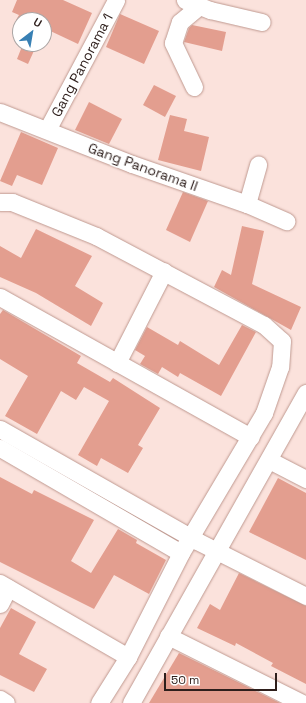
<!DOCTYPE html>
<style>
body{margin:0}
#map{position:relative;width:306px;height:703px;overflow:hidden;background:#fbe2dc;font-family:"Space Grotesk",sans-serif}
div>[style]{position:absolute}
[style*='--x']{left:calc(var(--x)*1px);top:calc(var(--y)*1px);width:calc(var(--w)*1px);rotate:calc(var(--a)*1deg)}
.building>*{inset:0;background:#e39e8f}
.roads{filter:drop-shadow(0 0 1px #bf9990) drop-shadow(0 0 1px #bf9990)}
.minor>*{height:17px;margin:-8.5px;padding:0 8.5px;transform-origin:8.5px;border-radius:8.5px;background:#fff}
span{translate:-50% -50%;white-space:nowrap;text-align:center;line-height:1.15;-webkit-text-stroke:3px #fff;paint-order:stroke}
.street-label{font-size:14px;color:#2e1f1c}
.north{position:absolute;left:12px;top:12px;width:40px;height:40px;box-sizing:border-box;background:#fff;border:1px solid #aba5a4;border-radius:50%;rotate:31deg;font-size:11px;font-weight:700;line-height:16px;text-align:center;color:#2e1f1c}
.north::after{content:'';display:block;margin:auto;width:14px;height:18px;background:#3880b4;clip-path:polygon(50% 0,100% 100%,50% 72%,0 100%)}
.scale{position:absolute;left:164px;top:673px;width:113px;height:18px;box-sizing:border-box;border:2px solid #2e1f1c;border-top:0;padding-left:5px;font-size:12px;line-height:14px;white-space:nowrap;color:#2e1f1c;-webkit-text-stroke:3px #fff;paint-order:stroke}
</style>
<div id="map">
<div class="building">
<i style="clip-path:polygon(17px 0,63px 0,92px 13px,78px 44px,44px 28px,44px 20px,16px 20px,19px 15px,12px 12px)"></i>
<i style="clip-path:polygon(120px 14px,159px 31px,144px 64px,106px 47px)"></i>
<i style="clip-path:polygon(192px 25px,226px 32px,222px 51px,184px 42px,189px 28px)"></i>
<i style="clip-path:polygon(23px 44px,37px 44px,28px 64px,17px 59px)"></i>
<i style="clip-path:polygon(154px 85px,176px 96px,165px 117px,143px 105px)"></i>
<i style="clip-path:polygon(89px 102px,122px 119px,109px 144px,75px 130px)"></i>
<i style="clip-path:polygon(170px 115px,187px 119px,184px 131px,209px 137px,201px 171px,158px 160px)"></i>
<i style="clip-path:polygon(21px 132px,58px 148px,42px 185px,17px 175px,12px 186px,0 181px)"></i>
<i style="clip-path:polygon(183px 192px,208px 201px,190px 242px,166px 230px)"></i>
<i style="clip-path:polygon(242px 226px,264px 231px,252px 284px,301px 307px,291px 330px,214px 287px,222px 270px,231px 275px)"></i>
<i style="clip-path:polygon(36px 229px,92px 256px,75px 286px,103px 303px,91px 326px,36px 293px,0 277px,0 246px,21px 258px)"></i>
<i style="clip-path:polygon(3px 310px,81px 356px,77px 363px,110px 382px,113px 378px,160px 408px,138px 445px,143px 448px,128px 473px,101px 458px,97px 466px,78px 455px,109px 401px,84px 387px,76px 400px,61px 391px,37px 434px,5px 416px,28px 376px,0 359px,0 314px)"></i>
<i style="clip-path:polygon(242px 325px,256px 332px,221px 396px,180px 373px,178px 377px,162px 367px,158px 374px,140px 364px,145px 356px,135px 350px,147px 327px,178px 345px,180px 341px,219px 365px)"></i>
<i style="clip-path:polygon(0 477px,32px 494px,34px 490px,94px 520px,71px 561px,91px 573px,118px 529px,137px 540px,136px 543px,166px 560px,149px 594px,114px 575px,94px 609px,0 562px)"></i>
<i style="clip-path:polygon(278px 478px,306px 493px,306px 560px,249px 532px)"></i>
<i style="clip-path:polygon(239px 573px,306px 606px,306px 684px,271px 666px,273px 663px,236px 643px,235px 646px,197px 628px,210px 604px,220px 610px)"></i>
<i style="clip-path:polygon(11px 608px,36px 622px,19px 654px,47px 669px,34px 692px,0 675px,0 628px)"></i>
<i style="clip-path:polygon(179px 653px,280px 703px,149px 703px)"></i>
</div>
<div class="roads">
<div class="minor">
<i style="--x:185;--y:0;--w:27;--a:22"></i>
<i style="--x:210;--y:10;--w:53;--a:13"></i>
<i style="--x:194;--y:87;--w:49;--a:-115.5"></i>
<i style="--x:173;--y:43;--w:22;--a:-72"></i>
<i style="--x:180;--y:22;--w:25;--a:-40"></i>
<i style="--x:0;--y:112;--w:142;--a:21.5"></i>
<i style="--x:132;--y:164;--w:122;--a:19.2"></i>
<i style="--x:247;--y:204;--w:43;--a:23.6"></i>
<i style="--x:47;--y:130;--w:147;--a:-62"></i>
<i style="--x:0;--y:202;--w:12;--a:0"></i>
<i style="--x:12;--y:202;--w:91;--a:22"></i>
<i style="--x:96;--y:236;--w:190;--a:27.9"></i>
<i style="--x:264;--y:325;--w:24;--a:42"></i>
<i style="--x:282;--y:341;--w:26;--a:94"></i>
<i style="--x:280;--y:367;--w:49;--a:109.2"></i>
<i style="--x:264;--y:413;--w:163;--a:120.7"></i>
<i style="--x:181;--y:553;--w:117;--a:117"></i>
<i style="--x:128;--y:657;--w:54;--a:122.2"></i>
<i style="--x:247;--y:204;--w:41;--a:-74.2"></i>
<i style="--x:0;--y:297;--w:287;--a:29.2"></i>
<i style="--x:117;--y:363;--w:103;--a:-62.9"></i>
<i style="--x:0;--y:429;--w:227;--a:29.6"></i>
<i style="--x:197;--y:541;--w:122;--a:26.8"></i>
<i style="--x:0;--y:448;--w:209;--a:30.1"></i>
<i style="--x:269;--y:460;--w:42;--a:27.2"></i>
<i style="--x:0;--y:583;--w:148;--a:30"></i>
<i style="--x:0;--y:604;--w:18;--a:-63"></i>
<i style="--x:168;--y:636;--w:150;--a:26.6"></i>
<i style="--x:0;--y:699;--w:7;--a:34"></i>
<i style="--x:131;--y:703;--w:356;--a:-60.6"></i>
</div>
</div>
<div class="street-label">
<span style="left:82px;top:65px;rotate:-62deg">Gang Panorama 1</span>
<span style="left:143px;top:167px;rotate:20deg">Gang Panorama II</span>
</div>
<div class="north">U</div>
<div class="scale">50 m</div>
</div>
